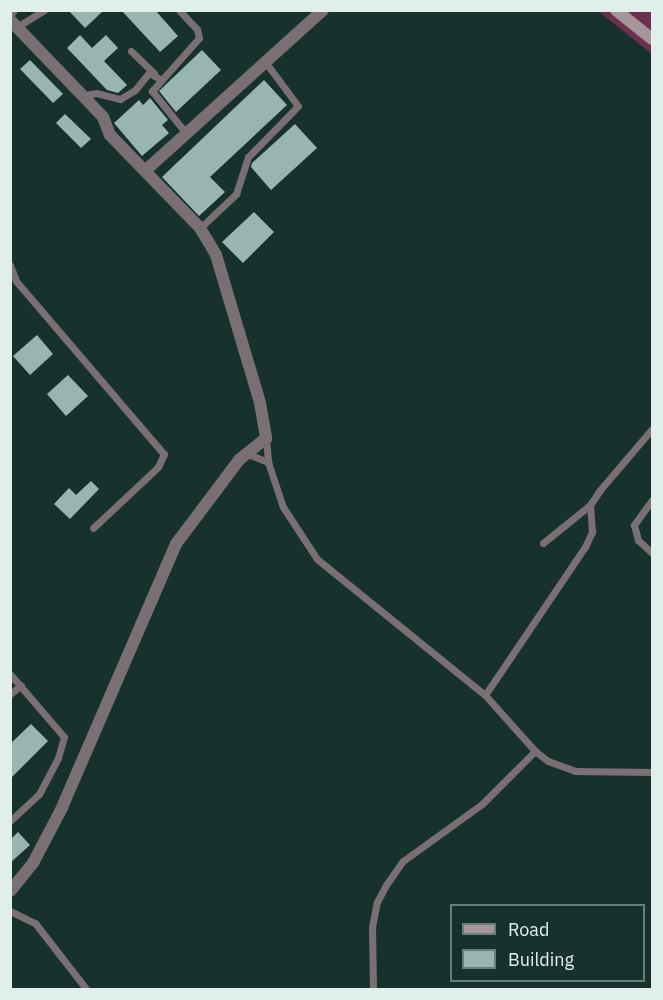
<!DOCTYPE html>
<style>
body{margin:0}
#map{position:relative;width:663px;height:1000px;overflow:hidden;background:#17322d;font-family:"IBM Plex Sans",sans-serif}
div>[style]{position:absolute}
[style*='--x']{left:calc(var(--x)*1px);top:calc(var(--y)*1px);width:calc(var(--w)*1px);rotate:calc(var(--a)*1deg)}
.green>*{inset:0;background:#6d2f4f}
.building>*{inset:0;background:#98b6af}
.lane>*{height:7px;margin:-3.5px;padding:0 3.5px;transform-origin:3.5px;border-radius:3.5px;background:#7a6f74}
.street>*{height:12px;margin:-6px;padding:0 6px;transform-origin:6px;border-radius:6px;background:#7a6f74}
.secondary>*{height:12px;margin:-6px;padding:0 6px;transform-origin:6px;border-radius:6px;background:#a7959c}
span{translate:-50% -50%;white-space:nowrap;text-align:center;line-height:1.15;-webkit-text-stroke:6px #17322d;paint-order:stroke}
.frame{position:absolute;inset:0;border:12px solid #e0efec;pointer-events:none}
.legend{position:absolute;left:450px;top:904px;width:195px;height:78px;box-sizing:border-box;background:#17322d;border:2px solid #677e79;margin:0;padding:8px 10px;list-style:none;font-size:18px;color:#e0efec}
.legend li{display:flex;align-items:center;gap:12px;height:30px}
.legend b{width:30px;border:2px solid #677e79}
</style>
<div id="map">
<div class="green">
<i style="clip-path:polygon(598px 11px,652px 11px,652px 54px)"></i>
</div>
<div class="building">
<i style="clip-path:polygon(68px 10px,104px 10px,85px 28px)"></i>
<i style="clip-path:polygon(121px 10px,155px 10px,178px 36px,160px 52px)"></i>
<i style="clip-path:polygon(80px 35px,92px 48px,106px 35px,118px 48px,104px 61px,127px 85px,118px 93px,107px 90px,67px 48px)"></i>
<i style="clip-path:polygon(202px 50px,221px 70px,176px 112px,159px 91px)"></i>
<i style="clip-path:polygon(30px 60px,63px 94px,53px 103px,20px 69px)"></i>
<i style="clip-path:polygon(264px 80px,287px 105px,210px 177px,225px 192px,199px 216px,162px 177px)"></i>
<i style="clip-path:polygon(150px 98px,168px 120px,162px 125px,169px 133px,142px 156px,114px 123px,139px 100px,143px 105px)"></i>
<i style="clip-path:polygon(65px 114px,91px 139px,81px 148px,56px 123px)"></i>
<i style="clip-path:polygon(295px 124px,317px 148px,271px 190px,251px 167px,252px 163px)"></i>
<i style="clip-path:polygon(254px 212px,274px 232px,243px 263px,222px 242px)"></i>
<i style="clip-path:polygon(37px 335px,53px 354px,30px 375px,13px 356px)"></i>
<i style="clip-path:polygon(68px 375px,88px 396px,66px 416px,47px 394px)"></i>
<i style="clip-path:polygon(91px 481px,99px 489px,70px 519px,54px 504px,69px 488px,76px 495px)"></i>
<i style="clip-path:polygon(31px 724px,48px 741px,10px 779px,10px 744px)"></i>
<i style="clip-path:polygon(18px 832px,30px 845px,10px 863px,10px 840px)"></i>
</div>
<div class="lane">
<i style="--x:12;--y:10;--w:2;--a:63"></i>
<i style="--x:179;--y:10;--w:26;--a:47"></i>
<i style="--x:197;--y:29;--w:9;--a:77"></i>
<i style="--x:199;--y:38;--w:71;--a:131.6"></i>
<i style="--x:152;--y:91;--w:54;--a:51"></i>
<i style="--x:17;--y:27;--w:32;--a:-32"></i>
<i style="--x:131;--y:51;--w:32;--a:44"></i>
<i style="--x:85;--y:95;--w:11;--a:-10"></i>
<i style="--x:96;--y:93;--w:25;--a:14"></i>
<i style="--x:120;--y:99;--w:17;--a:-31"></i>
<i style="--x:135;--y:90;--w:22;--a:-51"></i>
<i style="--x:149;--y:73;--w:13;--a:29"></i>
<i style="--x:200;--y:228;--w:50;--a:-43.4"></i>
<i style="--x:236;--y:194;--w:39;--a:-72"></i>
<i style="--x:248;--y:157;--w:71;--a:-45.6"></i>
<i style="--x:298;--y:106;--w:54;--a:-126.7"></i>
<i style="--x:10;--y:265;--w:17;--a:69"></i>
<i style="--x:16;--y:281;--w:228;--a:49.5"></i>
<i style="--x:164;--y:454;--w:14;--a:115"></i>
<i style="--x:158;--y:467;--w:89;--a:136.8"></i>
<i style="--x:266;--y:438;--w:24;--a:85"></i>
<i style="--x:268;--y:462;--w:47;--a:71.6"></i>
<i style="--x:283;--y:507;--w:62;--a:56.8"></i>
<i style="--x:317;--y:559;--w:216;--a:39"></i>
<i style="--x:485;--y:695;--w:75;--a:48.2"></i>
<i style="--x:535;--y:751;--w:16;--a:38"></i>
<i style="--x:548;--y:761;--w:29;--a:20"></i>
<i style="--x:575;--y:771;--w:77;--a:0.7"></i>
<i style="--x:248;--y:454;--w:22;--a:22"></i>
<i style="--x:652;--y:500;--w:31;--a:126"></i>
<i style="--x:634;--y:525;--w:16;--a:75"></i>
<i style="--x:638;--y:540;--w:19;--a:43"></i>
<i style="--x:543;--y:543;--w:60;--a:-39"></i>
<i style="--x:10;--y:674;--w:83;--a:49.4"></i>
<i style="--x:64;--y:737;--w:22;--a:106"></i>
<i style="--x:58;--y:758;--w:41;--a:117.8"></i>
<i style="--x:39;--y:794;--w:40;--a:137"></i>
<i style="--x:10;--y:694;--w:14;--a:-39"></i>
<i style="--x:485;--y:695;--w:179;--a:-56"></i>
<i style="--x:585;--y:547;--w:17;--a:-65"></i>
<i style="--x:592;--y:532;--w:27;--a:-94"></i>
<i style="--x:590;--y:505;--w:18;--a:-56"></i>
<i style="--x:600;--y:490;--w:80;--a:-49.6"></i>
<i style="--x:10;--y:911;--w:28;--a:26"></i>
<i style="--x:35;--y:923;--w:85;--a:52.2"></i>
<i style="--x:373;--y:990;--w:63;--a:-90.9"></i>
<i style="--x:372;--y:927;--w:25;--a:-79"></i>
<i style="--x:377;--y:902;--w:19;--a:-62"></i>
<i style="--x:386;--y:885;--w:29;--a:-55"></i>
<i style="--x:403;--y:861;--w:97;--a:-35.8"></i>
<i style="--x:482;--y:804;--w:75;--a:-45"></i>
</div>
<div class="street">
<i style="--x:10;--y:20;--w:134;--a:46.2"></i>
<i style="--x:103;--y:117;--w:19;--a:69"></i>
<i style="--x:110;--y:135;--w:129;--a:45.9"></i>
<i style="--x:200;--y:228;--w:31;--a:59"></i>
<i style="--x:216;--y:255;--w:154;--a:73.4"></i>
<i style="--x:260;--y:403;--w:36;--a:80"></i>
<i style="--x:266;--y:438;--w:35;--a:141"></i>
<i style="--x:239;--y:460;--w:105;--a:126.9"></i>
<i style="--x:176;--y:544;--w:288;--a:113.4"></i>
<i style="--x:62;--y:808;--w:62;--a:117.8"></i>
<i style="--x:33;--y:863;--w:36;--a:129"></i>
<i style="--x:146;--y:170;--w:239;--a:-42.1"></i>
</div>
<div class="secondary">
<i style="--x:616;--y:10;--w:46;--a:38.9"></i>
</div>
<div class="frame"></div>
<ul class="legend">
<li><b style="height:8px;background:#a7959c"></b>Road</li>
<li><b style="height:16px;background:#98b6af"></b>Building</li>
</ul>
</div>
